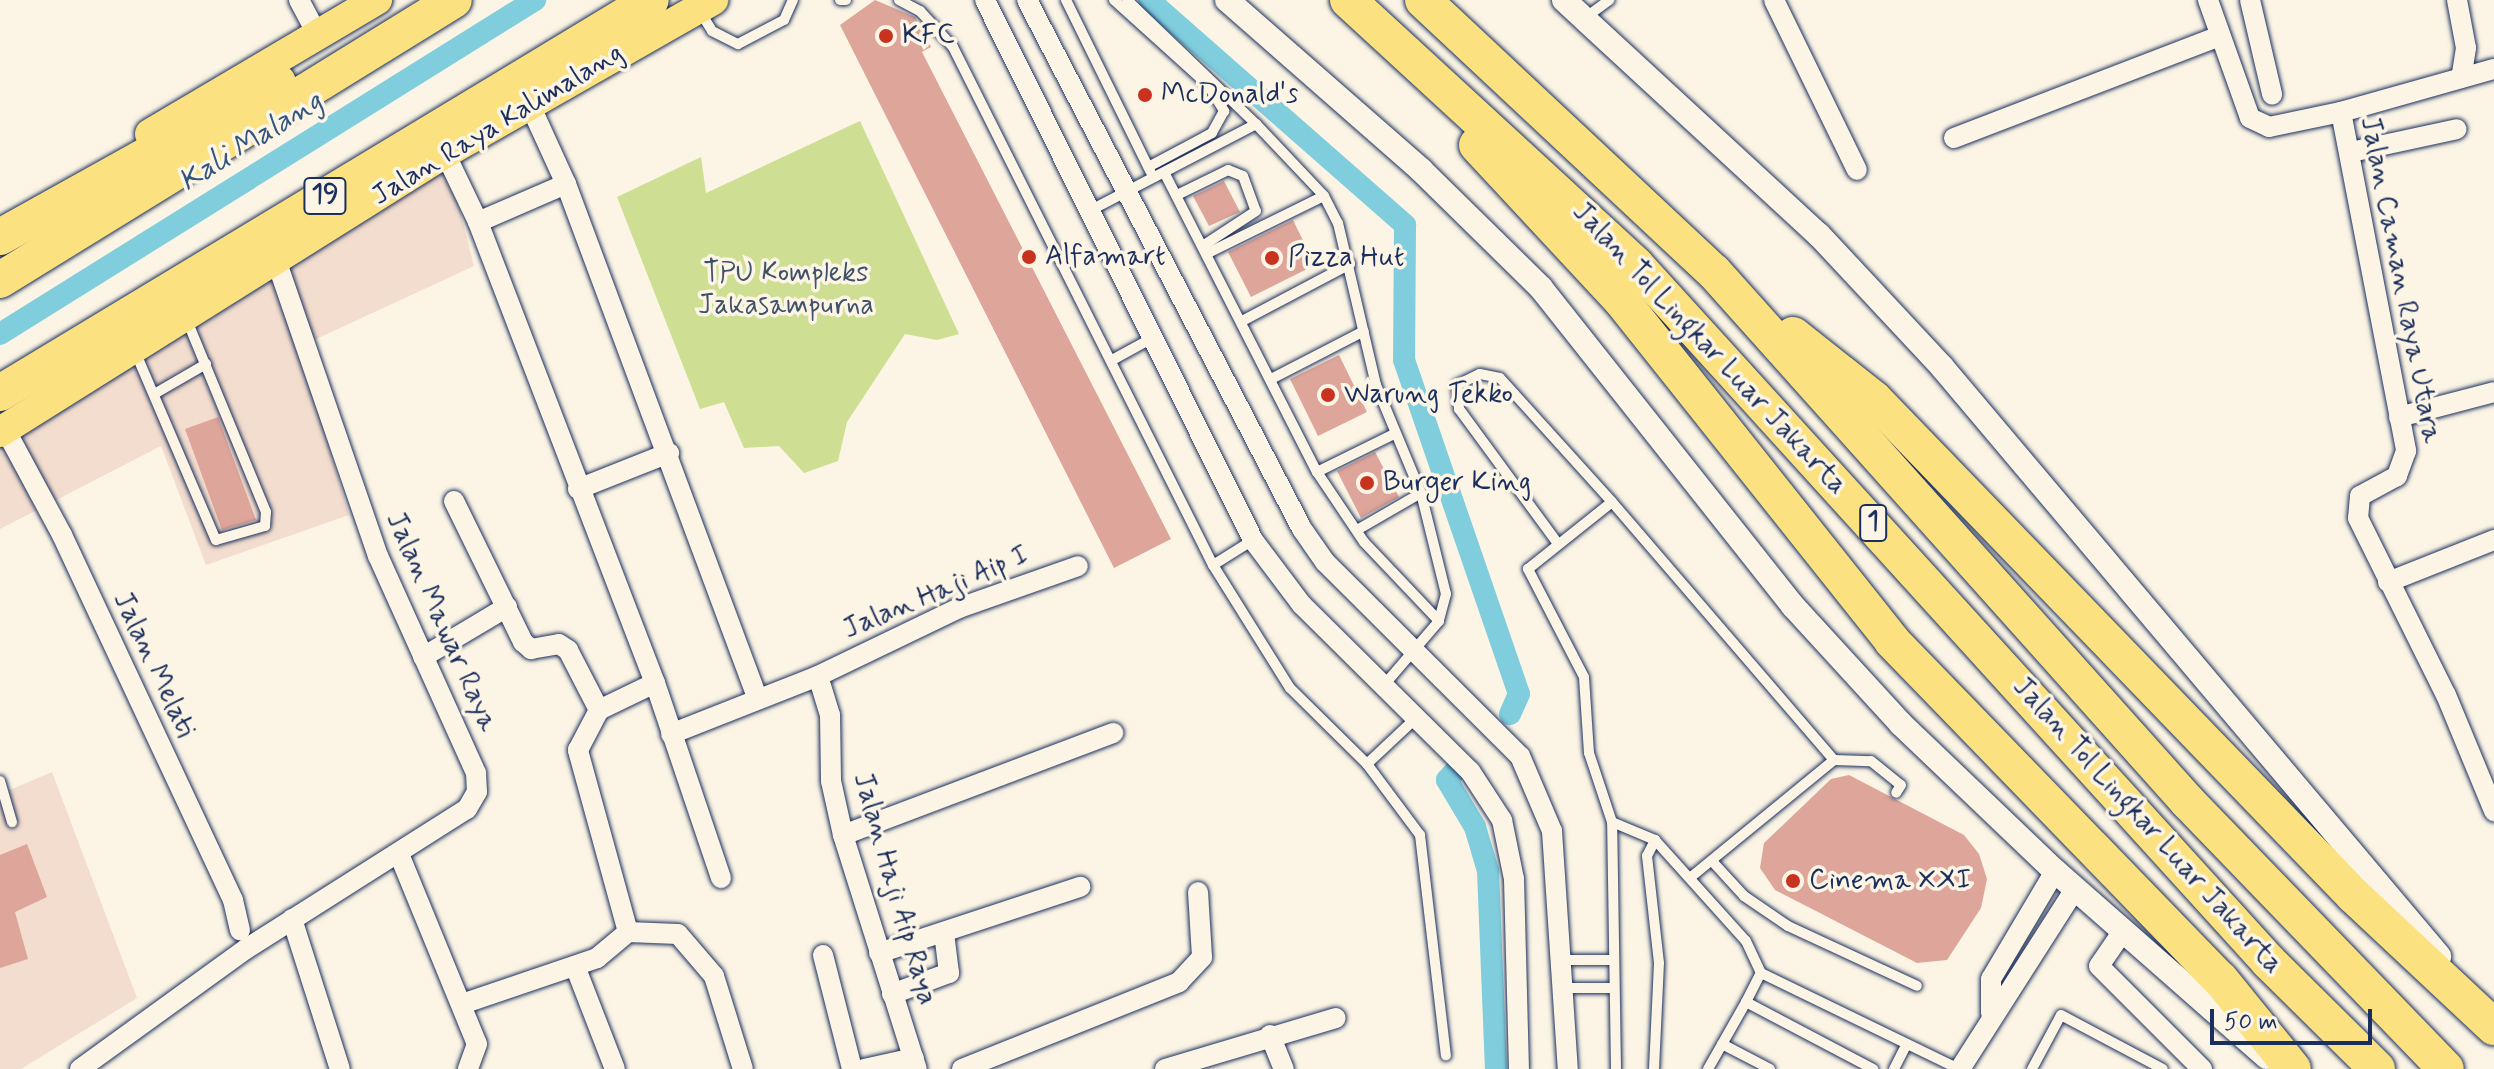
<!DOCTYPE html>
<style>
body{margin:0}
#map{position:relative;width:2494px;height:1069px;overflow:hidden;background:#fcf5e5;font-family:Mynerve,sans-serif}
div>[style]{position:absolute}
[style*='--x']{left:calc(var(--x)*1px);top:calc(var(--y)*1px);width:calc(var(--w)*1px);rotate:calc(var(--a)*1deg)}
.built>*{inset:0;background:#f3ddce}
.green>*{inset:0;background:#cedf93}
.canal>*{height:22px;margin:-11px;padding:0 11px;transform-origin:11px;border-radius:11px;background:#7fcddd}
.building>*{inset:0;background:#dea59a}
.roads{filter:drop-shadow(0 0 2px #1b2f5e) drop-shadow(0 0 2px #1b2f5e)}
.service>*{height:10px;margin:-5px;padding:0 5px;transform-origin:5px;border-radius:5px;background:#fcf5e5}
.minor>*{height:20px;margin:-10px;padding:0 10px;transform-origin:10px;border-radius:10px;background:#fcf5e5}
.tertiary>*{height:24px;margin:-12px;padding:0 12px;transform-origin:12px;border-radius:12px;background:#fcf5e5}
.primary>*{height:30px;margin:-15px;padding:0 15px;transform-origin:15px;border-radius:15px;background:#fbe180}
.motorway>*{height:36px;margin:-18px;padding:0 18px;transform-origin:18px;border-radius:18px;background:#fbe180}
.dots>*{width:22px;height:22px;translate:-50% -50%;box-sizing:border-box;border:4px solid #fcf5e5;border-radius:50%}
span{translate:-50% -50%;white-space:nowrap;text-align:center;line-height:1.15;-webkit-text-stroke:7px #fcf5e5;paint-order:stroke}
.shield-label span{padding:2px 6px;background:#fcf5e5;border:2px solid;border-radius:6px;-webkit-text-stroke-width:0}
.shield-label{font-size:26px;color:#1b2f5e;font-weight:700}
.poi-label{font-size:28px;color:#1b2f5e}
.left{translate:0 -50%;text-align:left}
.street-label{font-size:28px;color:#1b2f5e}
.park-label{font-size:28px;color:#3f5269}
.water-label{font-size:30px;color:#34567e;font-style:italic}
.scale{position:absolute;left:2210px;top:1009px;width:162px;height:36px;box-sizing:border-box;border:4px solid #1b2f5e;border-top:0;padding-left:10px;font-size:24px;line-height:28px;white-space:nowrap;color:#1b2f5e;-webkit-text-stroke:6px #fcf5e5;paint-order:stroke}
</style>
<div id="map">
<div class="built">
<i style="clip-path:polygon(445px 153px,474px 266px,299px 347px,349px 515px,206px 565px,161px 446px,0 529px,0 432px)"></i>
<i style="clip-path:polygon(52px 772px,137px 998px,21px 1069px,0 1069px,0 794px)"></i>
</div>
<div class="green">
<i style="clip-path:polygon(860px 121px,959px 334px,937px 340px,905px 334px,847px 422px,838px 461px,804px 473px,779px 446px,744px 448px,724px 402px,700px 409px,617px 197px,701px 157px,706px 193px)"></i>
</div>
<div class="canal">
<i style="--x:1149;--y:0;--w:341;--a:41.3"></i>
<i style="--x:1405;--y:225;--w:135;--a:90.4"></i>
<i style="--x:1404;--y:360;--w:353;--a:71"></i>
<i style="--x:1519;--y:694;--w:22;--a:114"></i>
<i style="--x:0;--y:334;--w:631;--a:-31.98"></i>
<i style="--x:1455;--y:771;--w:12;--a:132"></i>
<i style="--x:1447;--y:780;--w:55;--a:59.2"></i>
<i style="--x:1475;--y:827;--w:46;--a:73.5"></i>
<i style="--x:1488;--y:871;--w:198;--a:87.7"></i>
</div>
<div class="building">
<i style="clip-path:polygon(875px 0,915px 17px,931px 47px,922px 52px,1171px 539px,1114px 568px,840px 25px)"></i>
<i style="clip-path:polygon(1224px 181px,1240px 212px,1209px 226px,1193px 196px)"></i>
<i style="clip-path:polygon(1293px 220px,1315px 265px,1251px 297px,1228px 252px)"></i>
<i style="clip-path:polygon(1339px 355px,1367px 412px,1318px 436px,1290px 379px)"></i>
<i style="clip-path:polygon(218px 417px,256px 520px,222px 530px,185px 429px)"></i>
<i style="clip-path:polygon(1375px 452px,1399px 497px,1361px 518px,1337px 471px)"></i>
<i style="clip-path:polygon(1849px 775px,1964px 835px,1979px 854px,1987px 879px,1981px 908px,1947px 960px,1917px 963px,1775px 890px,1760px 868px,1764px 843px,1831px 779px)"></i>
<i style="clip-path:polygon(27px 844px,47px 897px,15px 912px,28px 959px,0 968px,0 855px)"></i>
</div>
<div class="roads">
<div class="service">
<i style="--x:840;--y:0;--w:6;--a:0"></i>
<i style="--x:899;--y:0;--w:24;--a:28"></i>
<i style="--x:920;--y:11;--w:49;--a:47.5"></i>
<i style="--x:953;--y:47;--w:580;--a:63.35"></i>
<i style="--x:1066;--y:0;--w:191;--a:63.8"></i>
<i style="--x:1114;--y:0;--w:127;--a:42.1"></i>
<i style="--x:1208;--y:85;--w:31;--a:58"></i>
<i style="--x:1224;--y:111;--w:25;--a:119"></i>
<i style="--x:1212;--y:133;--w:72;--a:152"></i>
<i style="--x:699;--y:10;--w:25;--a:58"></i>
<i style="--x:712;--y:31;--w:29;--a:27"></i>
<i style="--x:738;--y:44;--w:52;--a:-27.6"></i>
<i style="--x:784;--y:20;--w:22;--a:-66"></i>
<i style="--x:1586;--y:17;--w:29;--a:-36"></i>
<i style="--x:1256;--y:124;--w:99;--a:46.6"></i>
<i style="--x:1324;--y:196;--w:30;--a:63"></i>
<i style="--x:1338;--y:223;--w:166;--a:76.8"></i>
<i style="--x:1376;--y:385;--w:117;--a:67.4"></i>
<i style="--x:1421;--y:493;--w:104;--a:76.1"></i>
<i style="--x:1446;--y:594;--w:28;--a:105"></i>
<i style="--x:1439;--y:621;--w:83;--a:130.6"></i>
<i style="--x:1165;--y:174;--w:335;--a:63"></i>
<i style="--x:1317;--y:472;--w:84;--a:56.1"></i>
<i style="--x:1364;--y:542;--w:109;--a:46.5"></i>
<i style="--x:1177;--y:195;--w:57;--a:-26.1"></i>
<i style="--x:1228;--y:170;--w:16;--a:22"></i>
<i style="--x:1243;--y:176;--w:37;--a:70"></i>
<i style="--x:1256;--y:211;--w:62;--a:146.8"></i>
<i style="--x:1093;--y:209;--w:184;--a:-27.5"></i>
<i style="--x:1256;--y:124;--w:179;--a:-136.1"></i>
<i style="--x:1208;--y:253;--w:129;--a:-26.2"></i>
<i style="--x:1244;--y:320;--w:120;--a:-27.8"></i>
<i style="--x:134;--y:349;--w:208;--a:66.8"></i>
<i style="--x:216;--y:540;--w:51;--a:-15.9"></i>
<i style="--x:265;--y:526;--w:14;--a:-86"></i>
<i style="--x:266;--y:512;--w:210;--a:-112.4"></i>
<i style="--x:1114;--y:359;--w:46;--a:-28.8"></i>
<i style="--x:1273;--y:378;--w:102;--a:-27.3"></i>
<i style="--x:156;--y:393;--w:58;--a:-30.1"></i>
<i style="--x:1317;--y:472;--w:86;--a:-26.3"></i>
<i style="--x:1357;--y:530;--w:74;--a:-30"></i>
<i style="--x:1253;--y:540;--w:47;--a:148"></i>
<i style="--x:1213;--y:565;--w:145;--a:58"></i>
<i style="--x:1290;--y:688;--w:108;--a:44.6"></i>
<i style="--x:1367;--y:764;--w:89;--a:53.3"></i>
<i style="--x:1420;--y:835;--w:222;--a:83.3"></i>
<i style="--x:1556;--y:541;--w:164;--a:-126.3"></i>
<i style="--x:1459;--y:409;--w:24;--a:-95"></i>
<i style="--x:1457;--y:385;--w:25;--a:-26"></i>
<i style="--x:1480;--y:374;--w:20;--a:11"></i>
<i style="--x:1500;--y:378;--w:167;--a:47.9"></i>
<i style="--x:1367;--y:764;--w:69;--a:-43.2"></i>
<i style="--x:0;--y:781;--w:43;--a:73.7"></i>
<i style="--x:1612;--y:822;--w:47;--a:22.7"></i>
<i style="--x:1655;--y:840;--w:136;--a:48"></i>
<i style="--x:1746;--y:941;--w:35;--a:65"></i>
<i style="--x:1761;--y:973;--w:220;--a:25.9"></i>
<i style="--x:1712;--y:861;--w:47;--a:47.6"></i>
<i style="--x:1744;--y:896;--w:53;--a:34.3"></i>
<i style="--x:1788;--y:926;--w:142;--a:24.9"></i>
<i style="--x:1691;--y:877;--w:185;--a:-39.3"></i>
<i style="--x:1834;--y:760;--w:37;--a:2"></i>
<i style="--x:1871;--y:761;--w:38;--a:39"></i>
<i style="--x:1901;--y:785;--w:9;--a:122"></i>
<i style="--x:1564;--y:960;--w:47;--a:0"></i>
<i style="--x:1566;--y:988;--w:47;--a:0"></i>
<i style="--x:1746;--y:1002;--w:33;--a:-63"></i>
<i style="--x:1722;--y:1044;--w:54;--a:27.5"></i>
<i style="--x:1616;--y:1069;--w:247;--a:-90.9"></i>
<i style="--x:1612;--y:822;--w:73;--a:-108.4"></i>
<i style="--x:1589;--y:753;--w:76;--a:-93.8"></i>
<i style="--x:1584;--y:677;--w:122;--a:-117.4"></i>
<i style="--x:1528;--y:569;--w:107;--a:-38.6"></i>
<i style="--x:1612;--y:502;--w:340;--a:49.3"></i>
<i style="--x:1654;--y:1069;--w:106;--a:-87.3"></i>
<i style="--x:1659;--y:963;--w:108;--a:-96.4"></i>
<i style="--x:1647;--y:856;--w:18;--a:-63"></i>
<i style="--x:1708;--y:1069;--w:77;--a:-60.4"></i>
<i style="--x:1746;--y:1002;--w:144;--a:27.8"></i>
<i style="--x:1894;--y:1069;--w:28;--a:-63"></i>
<i style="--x:2032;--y:1069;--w:61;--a:-61.8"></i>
<i style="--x:2061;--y:1015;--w:115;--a:27.9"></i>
</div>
<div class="minor">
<i style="--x:299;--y:0;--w:40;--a:62"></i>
<i style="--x:985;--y:0;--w:603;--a:63.6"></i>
<i style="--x:1253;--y:540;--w:81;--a:53"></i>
<i style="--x:1302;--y:605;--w:236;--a:44.7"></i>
<i style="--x:1470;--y:771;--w:59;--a:56.9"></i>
<i style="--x:1502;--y:820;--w:60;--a:78.5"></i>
<i style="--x:1514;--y:879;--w:190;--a:88.5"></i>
<i style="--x:1027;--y:0;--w:596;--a:62.53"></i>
<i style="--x:1302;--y:529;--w:40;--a:55.1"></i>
<i style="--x:1325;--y:562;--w:275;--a:44.9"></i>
<i style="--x:1520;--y:756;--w:82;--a:66.9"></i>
<i style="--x:1552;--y:831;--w:239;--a:86.2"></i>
<i style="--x:1774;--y:0;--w:189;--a:64"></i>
<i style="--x:2208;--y:0;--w:125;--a:70.4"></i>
<i style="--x:2250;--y:118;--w:21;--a:25"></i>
<i style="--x:2269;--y:127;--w:74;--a:-11.8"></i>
<i style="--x:2341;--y:112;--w:345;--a:79.1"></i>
<i style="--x:2406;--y:451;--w:27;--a:110"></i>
<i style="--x:2397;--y:476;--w:42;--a:151.6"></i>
<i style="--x:2360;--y:496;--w:22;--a:95"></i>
<i style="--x:2358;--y:518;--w:198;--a:63.6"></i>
<i style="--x:2446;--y:695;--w:126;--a:67.5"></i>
<i style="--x:2250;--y:0;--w:97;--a:76.8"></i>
<i style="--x:2457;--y:0;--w:49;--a:79.4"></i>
<i style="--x:2466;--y:48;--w:30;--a:99"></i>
<i style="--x:530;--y:105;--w:87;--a:65.5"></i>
<i style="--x:566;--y:184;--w:547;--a:69.58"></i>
<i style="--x:2341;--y:112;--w:159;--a:-15.7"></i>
<i style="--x:1954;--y:138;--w:285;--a:-21"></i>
<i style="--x:2351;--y:152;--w:108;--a:-12.2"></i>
<i style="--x:445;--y:153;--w:76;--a:64.4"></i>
<i style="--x:478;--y:222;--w:494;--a:69"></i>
<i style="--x:655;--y:683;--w:206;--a:71.3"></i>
<i style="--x:478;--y:222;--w:96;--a:-23.4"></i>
<i style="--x:2399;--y:417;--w:98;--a:-14.7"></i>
<i style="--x:5;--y:429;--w:120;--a:61.7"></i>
<i style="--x:62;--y:535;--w:403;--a:64.9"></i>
<i style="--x:233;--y:900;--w:31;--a:77"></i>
<i style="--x:578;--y:489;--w:98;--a:-21.6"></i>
<i style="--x:454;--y:501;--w:157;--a:63.9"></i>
<i style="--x:523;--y:642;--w:11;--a:41"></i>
<i style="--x:531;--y:649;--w:28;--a:-10"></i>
<i style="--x:559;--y:644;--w:11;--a:34"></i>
<i style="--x:568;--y:650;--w:68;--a:62.7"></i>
<i style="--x:2388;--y:582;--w:114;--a:-21.6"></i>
<i style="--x:423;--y:657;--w:98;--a:-30.8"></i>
<i style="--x:818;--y:676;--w:41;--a:72.9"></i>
<i style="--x:830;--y:715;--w:66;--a:89.1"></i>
<i style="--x:831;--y:781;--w:55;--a:77.5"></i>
<i style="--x:843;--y:835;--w:245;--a:72.5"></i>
<i style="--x:671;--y:734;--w:158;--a:-21.5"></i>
<i style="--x:818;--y:676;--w:157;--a:-25.7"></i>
<i style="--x:959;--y:608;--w:126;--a:-19.4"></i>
<i style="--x:843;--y:835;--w:289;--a:-20.7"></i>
<i style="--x:399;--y:854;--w:205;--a:67.7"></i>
<i style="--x:477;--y:1044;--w:27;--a:110"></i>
<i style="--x:292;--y:919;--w:157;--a:72.3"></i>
<i style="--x:2123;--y:931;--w:42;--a:124.4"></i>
<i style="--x:2099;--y:966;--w:146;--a:45"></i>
<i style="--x:628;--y:932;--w:189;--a:-105.4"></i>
<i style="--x:578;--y:750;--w:45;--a:-62.3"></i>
<i style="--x:599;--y:710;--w:62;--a:-25.7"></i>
<i style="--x:879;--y:953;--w:212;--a:-18.2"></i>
<i style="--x:823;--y:955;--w:118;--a:75.7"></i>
<i style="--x:575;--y:966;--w:110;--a:68.8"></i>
<i style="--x:892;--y:994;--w:61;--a:-20.2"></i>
<i style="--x:949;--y:973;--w:40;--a:-97.1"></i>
<i style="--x:462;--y:1004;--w:143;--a:-18.8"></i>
<i style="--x:597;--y:958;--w:40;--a:-40"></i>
<i style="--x:628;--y:932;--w:50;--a:2.3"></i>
<i style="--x:678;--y:934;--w:55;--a:49.4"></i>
<i style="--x:714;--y:976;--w:97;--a:72.7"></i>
<i style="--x:1991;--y:1013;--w:34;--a:-90"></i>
<i style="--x:1991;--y:979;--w:126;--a:-59.3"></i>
<i style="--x:1270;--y:1035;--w:37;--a:68"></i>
<i style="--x:80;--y:1069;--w:205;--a:-35.9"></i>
<i style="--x:246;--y:949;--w:262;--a:-32.4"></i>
<i style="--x:467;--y:809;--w:20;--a:-60"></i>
<i style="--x:477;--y:792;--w:19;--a:-93"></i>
<i style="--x:476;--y:773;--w:238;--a:-114.3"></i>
<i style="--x:378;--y:556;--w:314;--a:-109"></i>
<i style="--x:864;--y:1069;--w:51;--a:-12.4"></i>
<i style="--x:962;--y:1069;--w:234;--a:-21.8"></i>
<i style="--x:1179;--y:982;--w:34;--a:-47"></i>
<i style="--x:1202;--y:957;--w:65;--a:-93.5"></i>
<i style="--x:1165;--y:1069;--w:178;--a:-16.6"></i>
<i style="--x:1960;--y:1069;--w:214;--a:-57.4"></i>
</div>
<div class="tertiary">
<i style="--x:1227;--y:0;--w:258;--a:41.2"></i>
<i style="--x:1421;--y:170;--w:168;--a:44.5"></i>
<i style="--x:1541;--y:288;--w:406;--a:51.6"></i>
<i style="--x:1793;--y:606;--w:160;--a:47.5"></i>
<i style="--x:1901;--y:724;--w:213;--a:43.7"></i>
<i style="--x:2055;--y:871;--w:282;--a:41.3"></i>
<i style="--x:1564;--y:0;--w:347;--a:42.7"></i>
<i style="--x:1819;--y:235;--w:180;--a:47"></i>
<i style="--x:1942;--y:367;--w:771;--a:49.84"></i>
</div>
<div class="primary">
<i style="--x:150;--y:134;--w:264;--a:-30.6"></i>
<i style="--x:0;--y:432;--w:525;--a:-32.09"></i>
<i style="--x:445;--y:153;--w:309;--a:-29.7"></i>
</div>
<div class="motorway">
<i style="--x:1348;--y:0;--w:391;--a:42.6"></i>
<i style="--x:1636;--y:265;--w:942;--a:47.75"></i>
<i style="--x:2269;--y:962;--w:152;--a:44.7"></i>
<i style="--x:1423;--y:0;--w:398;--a:43.1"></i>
<i style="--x:1714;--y:272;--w:711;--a:48.19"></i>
<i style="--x:2188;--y:802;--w:371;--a:46"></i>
<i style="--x:1477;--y:145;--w:213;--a:47.1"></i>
<i style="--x:1622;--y:301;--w:434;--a:51.5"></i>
<i style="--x:1892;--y:641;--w:472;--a:45.9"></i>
<i style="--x:2221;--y:980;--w:114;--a:51"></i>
<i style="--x:0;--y:237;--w:318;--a:-29.1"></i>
<i style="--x:0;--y:280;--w:533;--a:-31.66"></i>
<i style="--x:1793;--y:335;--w:103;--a:38.3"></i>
<i style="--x:1874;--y:399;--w:691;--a:46"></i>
<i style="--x:2354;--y:896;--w:192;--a:43.1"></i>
<i style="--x:0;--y:393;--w:760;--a:-31.12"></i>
</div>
</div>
<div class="dots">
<i style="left:886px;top:36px;background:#c8321e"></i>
<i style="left:1145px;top:95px;background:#c8321e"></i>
<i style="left:1029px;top:257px;background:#c8321e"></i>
<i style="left:1272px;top:258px;background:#c8321e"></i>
<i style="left:1328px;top:395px;background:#c8321e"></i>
<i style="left:1367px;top:483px;background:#c8321e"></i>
<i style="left:1793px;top:881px;background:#c8321e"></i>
</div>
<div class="shield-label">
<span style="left:325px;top:196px">19</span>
<span style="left:1873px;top:523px">1</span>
</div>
<div class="poi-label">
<span class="left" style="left:902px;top:36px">KFC</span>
<span class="left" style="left:1161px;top:95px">McDonald's</span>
<span class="left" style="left:1045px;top:257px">Alfamart</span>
<span class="left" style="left:1288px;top:258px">Pizza Hut</span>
<span class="left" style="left:1344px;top:395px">Warung Tekko</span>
<span class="left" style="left:1383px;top:483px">Burger King</span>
<span class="left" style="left:1809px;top:881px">Cinema XXI</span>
</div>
<div class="street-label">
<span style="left:498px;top:125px;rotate:-31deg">Jalan Raya Kalimalang</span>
<span style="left:2400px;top:280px;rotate:79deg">Jalan Caman Raya Utara</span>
<span style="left:1709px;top:349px;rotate:47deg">Jalan Tol Lingkar Luar Jakarta</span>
<span style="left:936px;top:593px;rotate:-23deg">Jalan Haji Aip I</span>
<span style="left:441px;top:622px;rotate:66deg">Jalan Mawar Raya</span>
<span style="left:153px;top:665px;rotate:65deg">Jalan Melati</span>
<span style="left:2147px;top:826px;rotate:48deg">Jalan Tol Lingkar Luar Jakarta</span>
<span style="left:894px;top:889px;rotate:74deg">Jalan Haji Aip Raya</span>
</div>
<div class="park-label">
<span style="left:786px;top:290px">TPU Kompleks<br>Jakasampurna</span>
</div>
<div class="water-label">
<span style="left:251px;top:142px;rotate:-32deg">Kali Malang</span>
</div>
<div class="scale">50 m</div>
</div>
